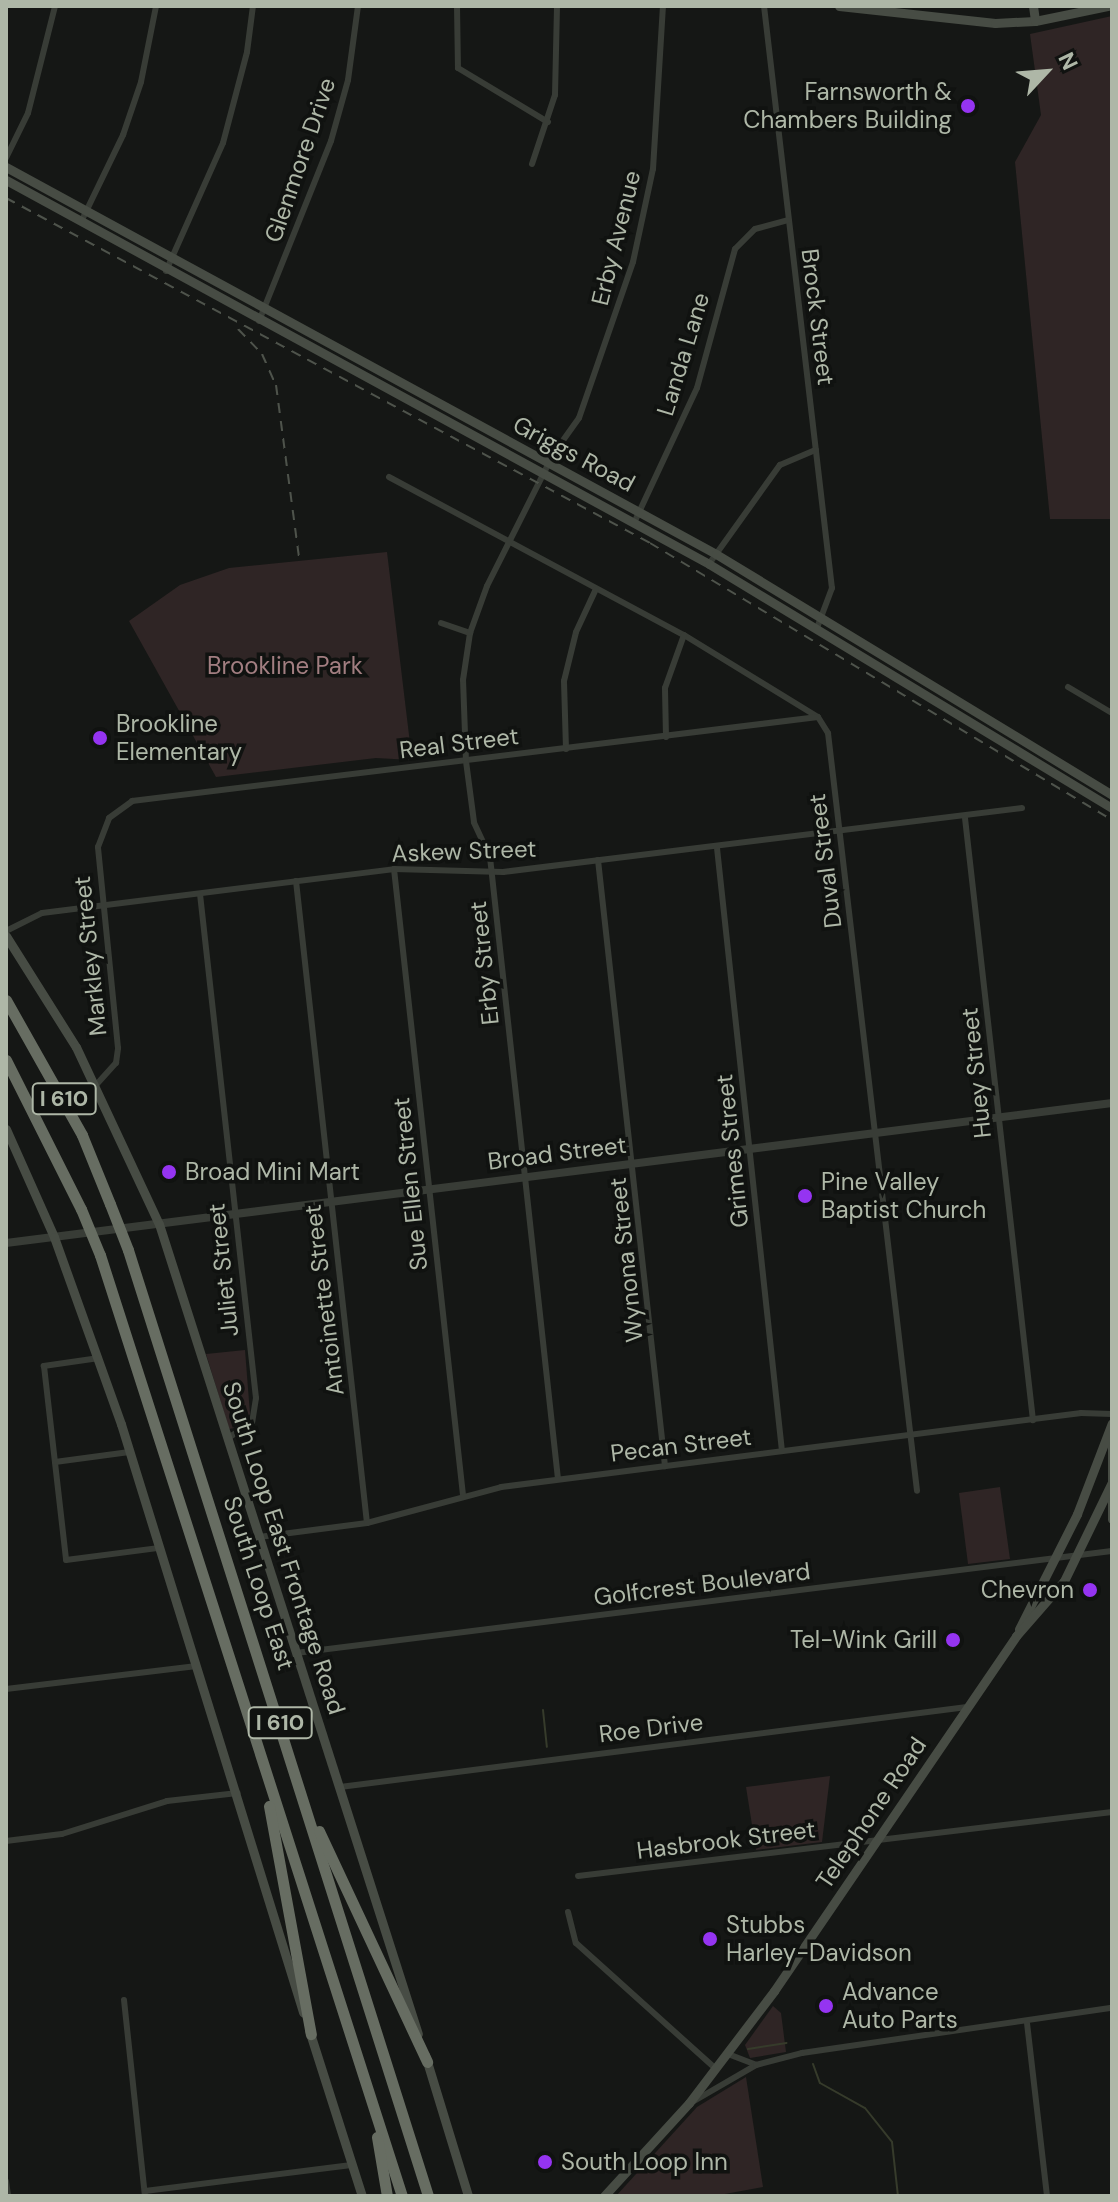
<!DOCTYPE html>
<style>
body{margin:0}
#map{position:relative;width:1118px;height:2202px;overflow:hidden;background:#151715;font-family:"DM Sans",sans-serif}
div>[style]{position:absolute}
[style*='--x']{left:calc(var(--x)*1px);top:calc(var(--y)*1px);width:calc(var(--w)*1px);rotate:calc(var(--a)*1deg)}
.green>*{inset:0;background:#2f2525}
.stream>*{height:2px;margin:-1px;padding:0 1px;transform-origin:1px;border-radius:1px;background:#363b2b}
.minor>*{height:6px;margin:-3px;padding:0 3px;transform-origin:3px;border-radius:3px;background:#383c36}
.tertiary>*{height:8px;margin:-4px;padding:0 4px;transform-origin:4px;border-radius:4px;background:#383c36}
.secondary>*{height:9px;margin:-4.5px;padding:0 4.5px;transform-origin:4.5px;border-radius:4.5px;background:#474c44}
.motorway>*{height:11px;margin:-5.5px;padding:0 5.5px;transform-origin:5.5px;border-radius:5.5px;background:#676d62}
.rail>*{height:2px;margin-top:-1px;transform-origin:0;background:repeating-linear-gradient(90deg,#4e534b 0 10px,transparent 0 18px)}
.motorway-bridge>*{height:11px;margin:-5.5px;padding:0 5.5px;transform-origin:5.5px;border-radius:5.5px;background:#676d62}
.dots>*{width:22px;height:22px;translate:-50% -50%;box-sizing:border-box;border:4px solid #101210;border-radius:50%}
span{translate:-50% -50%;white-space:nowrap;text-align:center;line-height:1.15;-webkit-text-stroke:7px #101210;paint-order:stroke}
.shield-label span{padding:2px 6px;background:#101210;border:2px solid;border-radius:6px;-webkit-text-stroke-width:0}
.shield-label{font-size:22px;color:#aeb7a7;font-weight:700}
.poi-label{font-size:24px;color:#aeb7a7}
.right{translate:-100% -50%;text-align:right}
.left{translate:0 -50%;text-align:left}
.street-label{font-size:24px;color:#aeb7a7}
.park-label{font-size:24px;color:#a27e81}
.frame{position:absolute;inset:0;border:8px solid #aeb7a7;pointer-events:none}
.north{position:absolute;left:1006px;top:32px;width:80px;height:80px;-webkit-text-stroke:6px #101210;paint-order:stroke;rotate:64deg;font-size:22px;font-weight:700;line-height:32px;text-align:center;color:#aeb7a7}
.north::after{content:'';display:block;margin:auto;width:28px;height:36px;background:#aeb7a7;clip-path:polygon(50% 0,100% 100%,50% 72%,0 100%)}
</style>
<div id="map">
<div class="green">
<i style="clip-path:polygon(1112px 16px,1112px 519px,1050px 519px,1015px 162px,1041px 115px,1030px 34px)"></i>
<i style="clip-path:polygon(387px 552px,412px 760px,376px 758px,216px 777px,129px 621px,180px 585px,229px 568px)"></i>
<i style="clip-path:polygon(245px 1350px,250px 1414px,239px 1427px,229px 1429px,206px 1354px)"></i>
<i style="clip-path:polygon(1000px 1487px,1010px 1559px,968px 1564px,959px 1493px)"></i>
<i style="clip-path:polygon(830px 1776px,822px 1842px,756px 1850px,746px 1787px)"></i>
<i style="clip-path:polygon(773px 2006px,781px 2013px,786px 2052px,750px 2058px,745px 2045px)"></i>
<i style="clip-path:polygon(746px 2077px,763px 2187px,714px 2196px,616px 2196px,697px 2107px)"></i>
</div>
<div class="stream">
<i style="--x:543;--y:1710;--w:37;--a:84"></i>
<i style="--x:748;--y:2049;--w:39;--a:-9"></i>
<i style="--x:813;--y:2064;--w:20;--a:70"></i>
<i style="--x:820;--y:2083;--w:51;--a:29.1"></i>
<i style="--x:865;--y:2108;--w:43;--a:51.5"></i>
<i style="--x:892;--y:2142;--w:54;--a:83.7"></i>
</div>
<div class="minor">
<i style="--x:457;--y:6;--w:62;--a:89.1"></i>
<i style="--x:458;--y:68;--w:105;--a:31"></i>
<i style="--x:764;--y:6;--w:586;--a:83.34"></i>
<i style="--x:832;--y:588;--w:43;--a:110.6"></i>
<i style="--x:6;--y:158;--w:50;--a:-63.9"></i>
<i style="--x:28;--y:113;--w:110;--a:-75.8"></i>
<i style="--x:532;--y:164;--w:73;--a:-71.6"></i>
<i style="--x:555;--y:95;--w:89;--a:-88.7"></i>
<i style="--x:81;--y:222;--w:97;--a:-64.2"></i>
<i style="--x:123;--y:135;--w:56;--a:-71.2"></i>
<i style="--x:141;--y:82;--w:77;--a:-78.8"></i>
<i style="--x:166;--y:271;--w:140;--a:-66"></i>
<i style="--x:223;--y:143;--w:94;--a:-75.2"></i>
<i style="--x:247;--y:52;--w:46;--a:-82.6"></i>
<i style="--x:259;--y:321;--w:194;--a:-68.2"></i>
<i style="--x:331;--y:141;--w:63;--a:-74.4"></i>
<i style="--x:348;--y:80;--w:75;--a:-82.3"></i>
<i style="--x:389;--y:477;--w:335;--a:28.2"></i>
<i style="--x:684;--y:635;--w:157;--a:31.5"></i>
<i style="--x:818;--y:717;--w:19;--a:58"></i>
<i style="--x:828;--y:733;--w:763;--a:83.3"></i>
<i style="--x:634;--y:523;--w:149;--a:-65"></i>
<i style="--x:697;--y:388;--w:144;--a:-74.7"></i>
<i style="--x:735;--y:249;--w:28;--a:-45"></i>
<i style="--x:755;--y:229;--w:34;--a:-15"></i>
<i style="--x:709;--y:564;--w:122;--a:-54.4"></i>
<i style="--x:780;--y:465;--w:39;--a:-23"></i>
<i style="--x:441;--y:623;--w:31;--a:19"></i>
<i style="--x:1068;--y:687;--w:51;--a:30.6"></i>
<i style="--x:666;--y:737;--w:49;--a:-91.2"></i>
<i style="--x:665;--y:688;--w:56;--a:-70.3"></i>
<i style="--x:566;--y:749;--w:68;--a:-91.7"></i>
<i style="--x:564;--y:681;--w:50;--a:-76.2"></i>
<i style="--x:576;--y:632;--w:47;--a:-65.1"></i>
<i style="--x:965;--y:818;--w:606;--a:83.56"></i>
<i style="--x:717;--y:848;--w:606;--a:83.85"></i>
<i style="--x:598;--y:860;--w:610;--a:83.69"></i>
<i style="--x:394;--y:869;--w:630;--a:83.71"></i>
<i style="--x:296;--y:881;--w:646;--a:83.69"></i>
<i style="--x:200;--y:894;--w:507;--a:83.66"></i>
<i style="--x:256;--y:1398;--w:24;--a:99"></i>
<i style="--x:252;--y:1422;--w:29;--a:146"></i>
<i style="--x:6;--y:931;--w:40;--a:-26.6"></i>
<i style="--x:42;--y:913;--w:355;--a:-7.1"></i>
<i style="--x:394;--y:869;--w:109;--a:1.6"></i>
<i style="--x:503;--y:872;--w:523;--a:-7.03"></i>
<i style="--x:96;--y:1085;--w:30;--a:-48"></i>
<i style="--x:116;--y:1063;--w:15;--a:-82"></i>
<i style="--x:118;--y:1048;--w:202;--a:-95.7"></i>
<i style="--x:98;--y:847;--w:31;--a:-69"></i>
<i style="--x:109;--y:818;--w:29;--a:-36"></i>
<i style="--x:132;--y:801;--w:691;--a:-6.98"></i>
<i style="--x:99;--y:1358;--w:56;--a:171.7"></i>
<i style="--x:44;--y:1366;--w:195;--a:83.5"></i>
<i style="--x:66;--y:1560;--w:94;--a:-7.4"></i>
<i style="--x:55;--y:1462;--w:75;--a:-7.7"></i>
<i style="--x:558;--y:1479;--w:626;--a:-96.24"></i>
<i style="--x:490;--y:857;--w:38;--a:-115"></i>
<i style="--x:474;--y:822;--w:62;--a:-97.5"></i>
<i style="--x:466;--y:761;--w:81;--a:-92.1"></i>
<i style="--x:463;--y:680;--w:48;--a:-81.5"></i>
<i style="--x:470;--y:633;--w:50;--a:-70.1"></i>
<i style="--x:487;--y:586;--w:149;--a:-63.3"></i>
<i style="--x:554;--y:453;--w:43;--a:-54.5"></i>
<i style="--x:579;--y:418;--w:165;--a:-70.9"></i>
<i style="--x:633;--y:262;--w:95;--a:-77.9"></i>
<i style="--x:653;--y:169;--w:163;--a:-86.5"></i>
<i style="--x:259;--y:1537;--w:109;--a:-7.4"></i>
<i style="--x:367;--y:1523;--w:139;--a:-15"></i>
<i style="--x:501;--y:1487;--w:585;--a:-7.27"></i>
<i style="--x:1081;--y:1413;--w:31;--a:2"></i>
<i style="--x:296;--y:1653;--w:822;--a:-7.13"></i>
<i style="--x:6;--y:1689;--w:192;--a:-6.9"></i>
<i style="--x:340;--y:1787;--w:632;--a:-7.27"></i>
<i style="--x:6;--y:1841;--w:56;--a:-7.1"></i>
<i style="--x:62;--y:1834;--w:110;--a:-17.4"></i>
<i style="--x:167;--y:1801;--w:71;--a:-6.4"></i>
<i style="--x:578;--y:1876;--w:538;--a:-6.83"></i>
<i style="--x:568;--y:1912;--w:32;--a:76"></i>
<i style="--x:576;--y:1943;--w:188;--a:42"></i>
<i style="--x:124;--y:2000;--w:197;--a:83.9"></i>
<i style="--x:1027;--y:2023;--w:174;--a:83.4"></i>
<i style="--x:728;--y:2054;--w:30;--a:21"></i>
<i style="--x:694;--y:2101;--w:72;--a:-30.1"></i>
<i style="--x:756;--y:2065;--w:48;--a:-14.6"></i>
<i style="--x:802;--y:2053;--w:313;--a:-8.3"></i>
<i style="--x:6;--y:2181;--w:15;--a:82"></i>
<i style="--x:145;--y:2191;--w:208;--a:-7.2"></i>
</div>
<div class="tertiary">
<i style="--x:6;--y:1243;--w:1115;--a:-7.21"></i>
</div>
<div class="secondary">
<i style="--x:839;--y:6;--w:157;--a:6.2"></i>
<i style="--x:995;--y:23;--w:40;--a:-2.9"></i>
<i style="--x:1035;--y:21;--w:75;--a:-11.6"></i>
<i style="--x:1033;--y:6;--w:15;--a:82"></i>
<i style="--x:6;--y:167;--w:809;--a:28.59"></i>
<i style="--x:716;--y:554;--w:464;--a:31.3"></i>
<i style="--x:6;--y:180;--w:801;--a:28.64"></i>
<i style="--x:709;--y:564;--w:471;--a:31.2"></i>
<i style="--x:6;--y:936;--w:131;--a:57.8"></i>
<i style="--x:76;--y:1047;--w:195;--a:64.9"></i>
<i style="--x:159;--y:1224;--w:850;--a:72.27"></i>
<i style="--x:6;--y:1129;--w:118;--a:66"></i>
<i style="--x:54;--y:1237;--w:199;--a:70.3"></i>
<i style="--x:121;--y:1424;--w:616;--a:72.8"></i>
<i style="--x:1112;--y:1439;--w:80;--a:90"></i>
<i style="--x:1019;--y:1629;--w:129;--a:-63.2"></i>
<i style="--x:1077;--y:1514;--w:97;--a:-69"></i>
<i style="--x:309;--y:2030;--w:174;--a:72.3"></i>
<i style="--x:425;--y:2055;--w:147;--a:73"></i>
<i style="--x:604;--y:2196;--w:126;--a:-47.6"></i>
<i style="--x:689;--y:2103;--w:141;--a:-52.8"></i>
<i style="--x:774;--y:1991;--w:430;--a:-55.7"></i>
<i style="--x:1016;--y:1636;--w:73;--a:-48.9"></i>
<i style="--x:1064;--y:1581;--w:110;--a:-64.1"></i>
</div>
<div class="motorway">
<i style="--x:6;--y:1000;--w:155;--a:60.6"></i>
<i style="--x:82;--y:1135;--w:74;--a:67.9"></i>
<i style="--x:6;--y:1060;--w:167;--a:63.3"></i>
<i style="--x:128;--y:1250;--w:992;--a:72.4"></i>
<i style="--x:100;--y:1255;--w:988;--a:72.21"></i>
<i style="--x:269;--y:1806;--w:232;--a:79.6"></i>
<i style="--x:319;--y:1831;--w:255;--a:64.9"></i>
<i style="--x:377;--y:2137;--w:60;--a:80.4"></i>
</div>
<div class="rail">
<i style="--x:6;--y:198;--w:731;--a:28.18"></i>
<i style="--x:650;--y:543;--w:539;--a:30.95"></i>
<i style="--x:238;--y:329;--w:35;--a:46"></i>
<i style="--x:262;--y:354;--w:34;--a:66"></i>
<i style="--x:276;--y:385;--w:174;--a:82.4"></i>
</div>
<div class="motorway-bridge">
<i style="--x:110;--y:1204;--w:49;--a:68.6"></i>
<i style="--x:81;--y:1209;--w:50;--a:67.6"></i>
</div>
<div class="dots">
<i style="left:968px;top:106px;background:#9534f1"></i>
<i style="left:100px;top:738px;background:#9534f1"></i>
<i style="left:169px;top:1172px;background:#9534f1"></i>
<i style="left:805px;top:1196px;background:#9534f1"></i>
<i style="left:1090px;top:1590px;background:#9534f1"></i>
<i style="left:953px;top:1640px;background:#9534f1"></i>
<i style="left:710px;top:1939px;background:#9534f1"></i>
<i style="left:826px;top:2006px;background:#9534f1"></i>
<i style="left:545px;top:2162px;background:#9534f1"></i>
</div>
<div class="shield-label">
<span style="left:64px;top:1099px">I 610</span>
<span style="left:280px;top:1723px">I 610</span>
</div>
<div class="poi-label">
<span class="right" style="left:952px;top:106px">Farnsworth &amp;<br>Chambers Building</span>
<span class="left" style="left:116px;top:738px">Brookline<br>Elementary</span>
<span class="left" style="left:185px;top:1172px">Broad Mini Mart</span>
<span class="left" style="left:821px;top:1196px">Pine Valley<br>Baptist Church</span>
<span class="right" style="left:1074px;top:1590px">Chevron</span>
<span class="right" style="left:937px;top:1640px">Tel-Wink Grill</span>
<span class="left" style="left:726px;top:1939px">Stubbs<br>Harley-Davidson</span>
<span class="left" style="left:842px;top:2006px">Advance<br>Auto Parts</span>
<span class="left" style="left:561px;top:2162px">South Loop Inn</span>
</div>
<div class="street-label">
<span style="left:300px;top:160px;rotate:-71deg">Glenmore Drive</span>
<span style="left:616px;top:238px;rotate:-76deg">Erby Avenue</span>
<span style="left:818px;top:317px;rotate:83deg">Brock Street</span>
<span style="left:683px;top:354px;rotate:-73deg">Landa Lane</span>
<span style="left:574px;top:454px;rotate:28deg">Griggs Road</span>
<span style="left:459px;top:743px;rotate:-7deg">Real Street</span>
<span style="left:464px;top:851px;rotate:-2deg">Askew Street</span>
<span style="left:825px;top:861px;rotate:-97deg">Duval Street</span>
<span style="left:90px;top:956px;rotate:-96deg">Markley Street</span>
<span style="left:484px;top:963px;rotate:-96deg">Erby Street</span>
<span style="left:976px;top:1073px;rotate:-96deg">Huey Street</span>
<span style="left:732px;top:1151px;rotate:-96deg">Grimes Street</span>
<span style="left:557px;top:1153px;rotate:-7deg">Broad Street</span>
<span style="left:410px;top:1184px;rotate:-96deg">Sue Ellen Street</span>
<span style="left:626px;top:1260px;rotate:-96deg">Wynona Street</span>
<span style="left:223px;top:1270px;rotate:-96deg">Juliet Street</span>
<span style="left:324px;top:1300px;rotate:-97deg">Antoinette Street</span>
<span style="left:681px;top:1445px;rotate:-7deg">Pecan Street</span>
<span style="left:284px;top:1548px;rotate:72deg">South Loop East Frontage Road</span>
<span style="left:259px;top:1583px;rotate:72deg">South Loop East</span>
<span style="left:702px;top:1584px;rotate:-7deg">Golfcrest Boulevard</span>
<span style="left:651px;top:1728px;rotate:-7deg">Roe Drive</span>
<span style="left:871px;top:1813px;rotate:-56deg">Telephone Road</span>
<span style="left:726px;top:1840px;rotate:-7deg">Hasbrook Street</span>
</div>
<div class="park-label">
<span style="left:285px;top:666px">Brookline Park</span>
</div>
<div class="frame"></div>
<div class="north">N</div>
</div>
